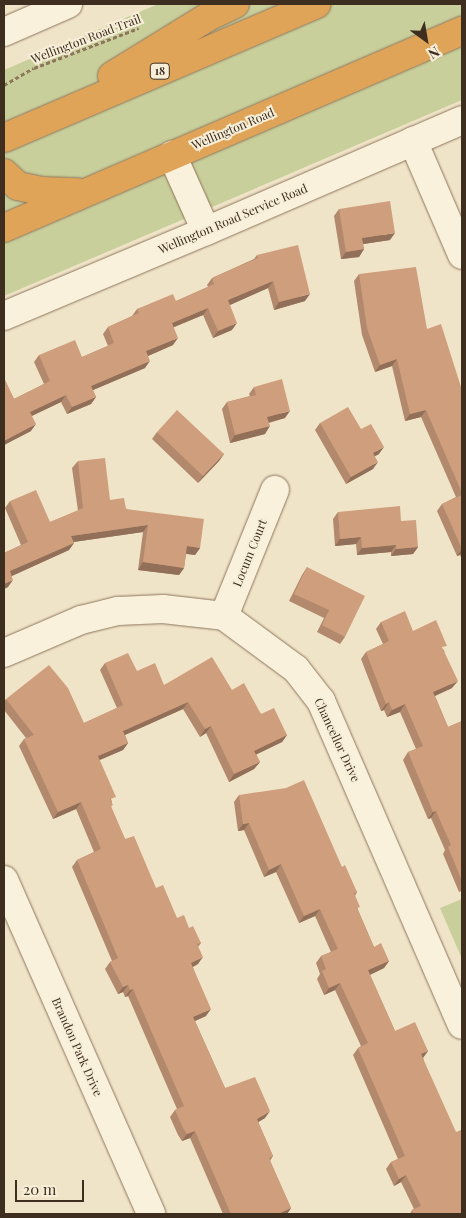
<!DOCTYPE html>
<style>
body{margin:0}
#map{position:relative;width:466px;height:1218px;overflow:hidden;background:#f0e4c8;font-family:"Playfair Display",serif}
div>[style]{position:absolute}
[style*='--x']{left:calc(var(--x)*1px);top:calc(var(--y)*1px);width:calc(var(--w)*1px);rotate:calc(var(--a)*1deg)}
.green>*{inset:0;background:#c9cf9b}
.path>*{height:3px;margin-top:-1.5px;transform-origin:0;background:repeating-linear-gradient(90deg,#8d765c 0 4px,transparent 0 6.5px)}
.roads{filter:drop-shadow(0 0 1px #8d765c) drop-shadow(0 0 1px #8d765c)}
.minor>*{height:28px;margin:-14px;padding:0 14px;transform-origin:14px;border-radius:14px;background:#faf1dc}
.highway>*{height:28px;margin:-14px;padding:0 14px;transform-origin:14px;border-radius:14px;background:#e0a458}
.wall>*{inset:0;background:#b2896c}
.shaded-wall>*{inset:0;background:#916f58}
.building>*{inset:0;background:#cf9f7d}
span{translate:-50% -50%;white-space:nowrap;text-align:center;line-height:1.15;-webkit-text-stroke:4px #f7eed8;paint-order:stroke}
.shield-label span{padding:1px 4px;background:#f7eed8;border:1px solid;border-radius:4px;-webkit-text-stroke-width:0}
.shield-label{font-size:11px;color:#3d2e20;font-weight:700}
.street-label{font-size:12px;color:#3d2e20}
.frame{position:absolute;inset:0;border:5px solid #3d2e20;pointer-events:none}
.north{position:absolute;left:401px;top:15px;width:50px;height:50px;-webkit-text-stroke:4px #f7eed8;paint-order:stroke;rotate:148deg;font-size:14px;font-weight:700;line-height:20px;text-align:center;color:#3d2e20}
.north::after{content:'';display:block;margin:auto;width:18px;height:22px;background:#3d2e20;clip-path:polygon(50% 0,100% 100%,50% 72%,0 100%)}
.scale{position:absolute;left:15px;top:1180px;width:69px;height:22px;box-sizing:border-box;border:2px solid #3d2e20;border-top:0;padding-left:6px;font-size:15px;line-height:18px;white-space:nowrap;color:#3d2e20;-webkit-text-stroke:4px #f7eed8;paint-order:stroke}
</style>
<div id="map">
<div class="green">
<i style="clip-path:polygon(158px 4px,462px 4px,462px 100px,4px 296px,4px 70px)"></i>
<i style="clip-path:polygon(462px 899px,462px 959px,440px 908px)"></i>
</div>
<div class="path">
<i style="--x:4;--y:85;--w:34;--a:-30"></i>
<i style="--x:34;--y:68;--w:112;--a:-20.9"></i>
</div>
<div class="roads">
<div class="minor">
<i style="--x:4;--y:32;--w:70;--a:-23.6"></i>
<i style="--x:413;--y:141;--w:124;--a:66.7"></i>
<i style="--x:172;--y:155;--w:83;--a:65.9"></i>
<i style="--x:4;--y:316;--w:219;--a:-22.8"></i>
<i style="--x:206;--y:231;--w:279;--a:-23.4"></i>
<i style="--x:224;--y:616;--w:136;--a:-68"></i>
<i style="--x:4;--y:653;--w:84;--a:-23.2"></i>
<i style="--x:81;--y:620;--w:38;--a:-14"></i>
<i style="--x:118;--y:611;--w:45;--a:-2.5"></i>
<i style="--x:163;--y:609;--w:61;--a:6.5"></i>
<i style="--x:224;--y:616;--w:89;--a:36.4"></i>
<i style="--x:296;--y:669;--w:41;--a:52"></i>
<i style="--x:321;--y:701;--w:353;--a:66.5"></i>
<i style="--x:4;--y:880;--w:365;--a:66.2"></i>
</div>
<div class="highway">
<i style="--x:112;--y:76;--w:113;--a:-31.6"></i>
<i style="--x:208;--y:17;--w:30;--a:-26"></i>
<i style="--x:4;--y:138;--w:340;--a:-23.2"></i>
<i style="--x:4;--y:173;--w:19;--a:43"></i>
<i style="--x:18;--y:186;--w:24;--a:12"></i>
<i style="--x:41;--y:191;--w:36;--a:2"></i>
<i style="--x:4;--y:228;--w:499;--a:-23.3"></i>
</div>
</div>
<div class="wall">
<i style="clip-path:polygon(339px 209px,390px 240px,363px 244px,364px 249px,359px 257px,341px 259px,334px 216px)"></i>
<i style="clip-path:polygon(257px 255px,305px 301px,274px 310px,268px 288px,230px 305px,232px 330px,213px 338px,203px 315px,174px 327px,173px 345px,148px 356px,145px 368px,93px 390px,96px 397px,91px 404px,67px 414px,61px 402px,32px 416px,31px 431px,4px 445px,4px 378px,14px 399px,44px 384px,34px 362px,39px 355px,82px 357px,108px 346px,103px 334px,108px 327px,132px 316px,137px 309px,176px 301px,208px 287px,207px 285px,212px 278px,254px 259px)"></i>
<i style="clip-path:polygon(359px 274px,427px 329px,462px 390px,462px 559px,460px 555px,457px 556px,437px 511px,442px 504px,456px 497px,421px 417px,405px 421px,392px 366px,375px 372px,362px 335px,354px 281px)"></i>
<i style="clip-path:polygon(254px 387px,285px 418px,269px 423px,265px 434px,230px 443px,222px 409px,227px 402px,250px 396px,249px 394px)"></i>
<i style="clip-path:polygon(320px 423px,361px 429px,379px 454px,375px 456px,373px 469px,346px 484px,315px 430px)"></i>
<i style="clip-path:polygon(157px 432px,224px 454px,219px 461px,198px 483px,152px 439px)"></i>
<i style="clip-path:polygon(78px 461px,110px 500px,200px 548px,195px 555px,186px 554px,184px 568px,179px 575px,138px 570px,143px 532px,74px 542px,74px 543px,69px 550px,12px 576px,8px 587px,4px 589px,4px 553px,21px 545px,5px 508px,10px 501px,50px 522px,78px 511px,72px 468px)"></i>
<i style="clip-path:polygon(338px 512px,401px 521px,418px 547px,413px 554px,391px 556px,391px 552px,357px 555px,356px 544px,335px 546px,333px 519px)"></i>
<i style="clip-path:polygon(307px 567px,345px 637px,340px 644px,317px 632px,324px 618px,289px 601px,302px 575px)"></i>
<i style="clip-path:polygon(381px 622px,413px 631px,444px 650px,452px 688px,435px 696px,448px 727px,462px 721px,462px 891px,459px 892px,443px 854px,445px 850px,431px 818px,428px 819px,403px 760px,408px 752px,416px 749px,400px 712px,387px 717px,384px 710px,381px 711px,361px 659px,366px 652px,383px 644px,376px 629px)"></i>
<i style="clip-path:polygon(105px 663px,137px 671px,164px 685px,232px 690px,287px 735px,282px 742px,256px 754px,260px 762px,254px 769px,229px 782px,206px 733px,200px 737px,183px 709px,125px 735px,128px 743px,123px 750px,99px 760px,112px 802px,111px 808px,125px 839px,156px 888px,177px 918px,189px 928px,201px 943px,198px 947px,198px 964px,193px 967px,206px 1016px,195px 1021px,225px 1088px,265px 1118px,258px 1122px,273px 1156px,270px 1161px,291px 1208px,287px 1214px,223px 1214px,190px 1138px,182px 1141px,178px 1135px,170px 1117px,175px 1110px,177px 1109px,128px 996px,125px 997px,123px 992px,118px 994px,105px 969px,110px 962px,112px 961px,72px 867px,77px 860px,94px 852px,76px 809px,53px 819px,19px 746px,24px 739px,26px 738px,4px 710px,4px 702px,6px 699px,84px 723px,117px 708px,100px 670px)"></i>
<i style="clip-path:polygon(239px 795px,342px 867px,357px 892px,355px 896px,358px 910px,374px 947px,389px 961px,384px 968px,370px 975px,395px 1031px,428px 1051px,423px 1057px,462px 1214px,410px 1214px,412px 1210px,414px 1209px,401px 1182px,394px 1186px,386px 1169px,391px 1162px,398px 1159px,353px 1055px,358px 1048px,361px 1046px,335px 990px,324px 995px,317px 979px,320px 974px,316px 963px,321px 956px,331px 952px,315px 916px,299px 923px,276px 872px,264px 877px,244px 830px,238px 831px,234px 802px)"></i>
</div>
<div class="shaded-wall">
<i style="clip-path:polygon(395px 233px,390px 240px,357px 245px,362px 238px)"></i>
<i style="clip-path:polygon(364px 249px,359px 257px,341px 259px,346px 252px)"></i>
<i style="clip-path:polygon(273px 281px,268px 288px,223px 308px,228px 300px)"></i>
<i style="clip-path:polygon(310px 294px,305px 301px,274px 310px,279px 302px)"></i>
<i style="clip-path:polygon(208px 308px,203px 315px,167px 330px,172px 323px)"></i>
<i style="clip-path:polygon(237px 323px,232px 330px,213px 338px,218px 331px)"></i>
<i style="clip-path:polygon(178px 338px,173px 345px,141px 359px,146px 351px)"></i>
<i style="clip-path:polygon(397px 359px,392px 366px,375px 372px,380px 365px)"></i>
<i style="clip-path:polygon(150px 361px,145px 368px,86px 393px,91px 386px)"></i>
<i style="clip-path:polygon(66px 395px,61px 402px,25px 419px,30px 412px)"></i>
<i style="clip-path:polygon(96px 397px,91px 404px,67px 414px,72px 407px)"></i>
<i style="clip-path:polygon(426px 410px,421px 417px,405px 421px,410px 414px)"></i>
<i style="clip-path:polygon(290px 411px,285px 418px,262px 424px,267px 417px)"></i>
<i style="clip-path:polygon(36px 424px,31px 431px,4px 445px,4px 441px)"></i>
<i style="clip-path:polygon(270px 426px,265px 434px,230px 443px,235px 435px)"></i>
<i style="clip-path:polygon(384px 447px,379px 454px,368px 460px,373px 453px)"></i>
<i style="clip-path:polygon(224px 454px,219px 461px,198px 483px,203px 476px)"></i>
<i style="clip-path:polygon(378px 462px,373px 469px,346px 484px,351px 477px)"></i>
<i style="clip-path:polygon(148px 525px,143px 532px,66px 543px,71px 536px)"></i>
<i style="clip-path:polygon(361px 537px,356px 544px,335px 546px,340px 539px)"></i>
<i style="clip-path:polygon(74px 543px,69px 550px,5px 579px,10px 571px)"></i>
<i style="clip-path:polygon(396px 545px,391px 552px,357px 555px,362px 548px)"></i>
<i style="clip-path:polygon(187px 546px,200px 548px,195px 555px,182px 553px)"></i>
<i style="clip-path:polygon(418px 547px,413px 554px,391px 556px,396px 549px)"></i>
<i style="clip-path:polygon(462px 549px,462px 552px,460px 555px,457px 556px)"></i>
<i style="clip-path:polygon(143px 562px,184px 568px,179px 575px,138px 570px)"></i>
<i style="clip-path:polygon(13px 580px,8px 587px,4px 589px,4px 584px)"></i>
<i style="clip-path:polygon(458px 681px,452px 688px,428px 699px,433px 692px)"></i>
<i style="clip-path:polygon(188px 702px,183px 709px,118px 738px,123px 731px)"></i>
<i style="clip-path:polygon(389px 702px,384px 710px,381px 711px,386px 704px)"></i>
<i style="clip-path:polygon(405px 704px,400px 712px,387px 717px,392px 710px)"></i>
<i style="clip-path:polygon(211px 726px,206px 733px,200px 737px,205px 729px)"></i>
<i style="clip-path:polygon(287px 735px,282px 742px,249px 758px,254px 751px)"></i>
<i style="clip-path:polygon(128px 743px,123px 750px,93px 763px,98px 756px)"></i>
<i style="clip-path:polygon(260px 762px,254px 769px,229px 782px,234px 774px)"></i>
<i style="clip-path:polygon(81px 802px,76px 809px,53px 819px,58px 812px)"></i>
<i style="clip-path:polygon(436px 811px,431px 818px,428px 819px,433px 812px)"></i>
<i style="clip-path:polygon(249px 823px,244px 830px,238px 831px,243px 824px)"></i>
<i style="clip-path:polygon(281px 864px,276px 872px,264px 877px,269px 870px)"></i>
<i style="clip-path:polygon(320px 909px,315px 916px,299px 923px,304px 916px)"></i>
<i style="clip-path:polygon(203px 957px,198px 964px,186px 970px,191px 963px)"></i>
<i style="clip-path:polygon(389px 961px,384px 968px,363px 978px,368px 970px)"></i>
<i style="clip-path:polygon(340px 983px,335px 990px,324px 995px,329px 988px)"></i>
<i style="clip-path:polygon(128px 985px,123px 992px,118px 994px,123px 987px)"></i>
<i style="clip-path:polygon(133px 989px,128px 996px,125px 997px,130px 990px)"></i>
<i style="clip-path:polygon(211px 1009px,206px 1016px,188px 1024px,193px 1017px)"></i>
<i style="clip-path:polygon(428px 1051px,423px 1058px,421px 1054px)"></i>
<i style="clip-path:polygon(270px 1111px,265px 1118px,252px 1126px,257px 1119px)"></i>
<i style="clip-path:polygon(195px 1131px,190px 1138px,182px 1141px,187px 1134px)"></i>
<i style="clip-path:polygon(406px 1175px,401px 1182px,394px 1186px,399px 1179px)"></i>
<i style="clip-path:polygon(291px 1208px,287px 1214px,278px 1214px)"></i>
</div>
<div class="building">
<i style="clip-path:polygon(390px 201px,395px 233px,362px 238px,364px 249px,346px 252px,339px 209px)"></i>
<i style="clip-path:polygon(298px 245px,310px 294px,279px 302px,273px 281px,228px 300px,237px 323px,218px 331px,208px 308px,172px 323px,178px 338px,146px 351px,150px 361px,91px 386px,96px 397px,72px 407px,66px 395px,30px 412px,36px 424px,4px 441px,4px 378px,14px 399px,50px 381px,39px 355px,75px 340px,82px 357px,114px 343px,108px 327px,139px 313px,137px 309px,173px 294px,176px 301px,214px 284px,212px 278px,258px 258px,257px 255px)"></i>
<i style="clip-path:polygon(416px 267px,427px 329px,441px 324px,462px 390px,462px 493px,426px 410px,410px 414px,397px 359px,380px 365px,367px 328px,359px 274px)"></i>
<i style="clip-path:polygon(282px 379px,290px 411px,267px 417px,270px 426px,235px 435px,227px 402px,256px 395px,254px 387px)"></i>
<i style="clip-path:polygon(348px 407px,361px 429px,371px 424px,384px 447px,373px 453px,378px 462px,351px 477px,320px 423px)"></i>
<i style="clip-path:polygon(177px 410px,224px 454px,203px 476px,157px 432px)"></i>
<i style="clip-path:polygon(105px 458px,110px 500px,124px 498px,126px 509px,204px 519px,200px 548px,187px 546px,184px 568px,143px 562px,148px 525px,71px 536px,74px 543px,10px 571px,13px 580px,4px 584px,4px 553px,28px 542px,10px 501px,36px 490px,50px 522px,83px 508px,78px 461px)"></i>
<i style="clip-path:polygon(462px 495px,462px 549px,442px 504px)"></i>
<i style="clip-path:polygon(400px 506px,401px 521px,416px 520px,418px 547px,396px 549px,396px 545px,362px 548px,361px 537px,340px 539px,338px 512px)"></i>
<i style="clip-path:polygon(307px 567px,365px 596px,345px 637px,322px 625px,329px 610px,294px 594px)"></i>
<i style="clip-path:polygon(405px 611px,413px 631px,436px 620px,447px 646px,442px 647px,458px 681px,433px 692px,448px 727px,462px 721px,462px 881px,448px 847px,451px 845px,436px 811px,433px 812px,408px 752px,423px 746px,405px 704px,392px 710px,389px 702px,386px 704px,366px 652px,389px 641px,381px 622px)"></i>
<i style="clip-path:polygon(128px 653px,137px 671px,155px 663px,164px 685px,212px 657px,232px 690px,244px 683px,261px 714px,274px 708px,287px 735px,254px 751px,260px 762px,234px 774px,211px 726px,205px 729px,188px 702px,123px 731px,128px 743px,98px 756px,116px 797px,110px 799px,113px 805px,111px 806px,125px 839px,134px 836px,156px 888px,163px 885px,177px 918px,184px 915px,189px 928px,193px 926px,201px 943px,197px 944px,203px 957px,191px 963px,211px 1009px,193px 1017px,225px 1088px,255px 1077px,270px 1111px,257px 1119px,273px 1156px,269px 1158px,291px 1208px,278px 1214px,279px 1214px,231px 1214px,195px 1131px,187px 1134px,183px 1128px,175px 1110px,184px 1106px,133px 989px,130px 990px,128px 985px,123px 987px,110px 962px,118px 958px,77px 860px,101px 849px,81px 802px,58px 812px,24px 739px,34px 735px,6px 699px,49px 665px,68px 688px,84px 723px,123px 705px,105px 663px)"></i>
<i style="clip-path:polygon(304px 780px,342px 867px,345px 865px,357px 892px,354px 893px,360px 907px,357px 908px,374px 947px,381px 943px,389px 961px,368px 970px,395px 1031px,415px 1022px,428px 1051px,421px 1054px,456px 1132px,461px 1130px,462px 1133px,462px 1214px,414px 1214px,412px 1210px,421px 1206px,406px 1175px,399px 1179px,391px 1162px,405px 1156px,358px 1048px,368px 1043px,340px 983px,329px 988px,322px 971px,326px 969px,321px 956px,338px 949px,320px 909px,304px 916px,281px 864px,269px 870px,249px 823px,243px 824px,239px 795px,286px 788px)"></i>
</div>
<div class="shield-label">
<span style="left:160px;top:71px">18</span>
</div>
<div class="street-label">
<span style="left:86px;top:39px;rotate:-21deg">Wellington Road Trail</span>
<span style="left:233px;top:129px;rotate:-23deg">Wellington Road</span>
<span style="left:233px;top:219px;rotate:-23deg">Wellington Road Service Road</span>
<span style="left:250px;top:553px;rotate:-68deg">Locum Court</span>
<span style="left:337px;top:740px;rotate:65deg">Chancellor Drive</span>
<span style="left:77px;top:1047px;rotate:66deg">Brandon Park Drive</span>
</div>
<div class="frame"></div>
<div class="north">N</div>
<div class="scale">20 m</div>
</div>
